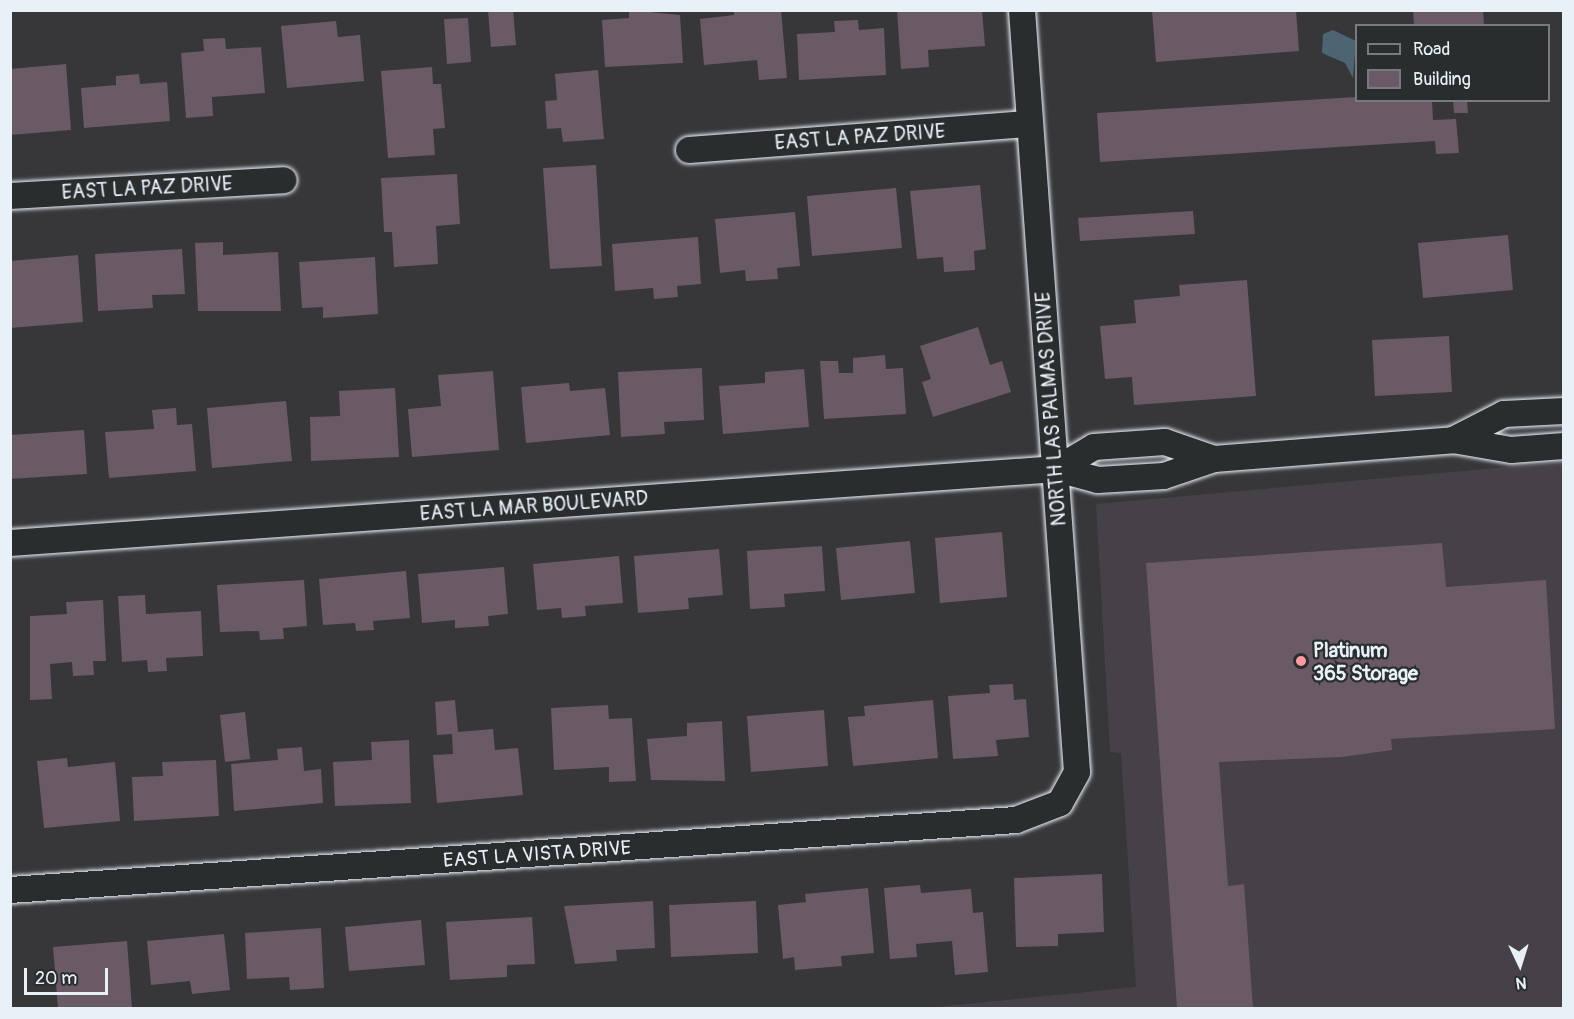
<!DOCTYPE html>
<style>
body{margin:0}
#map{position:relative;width:1574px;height:1019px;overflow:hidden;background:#373639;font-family:Pangolin,sans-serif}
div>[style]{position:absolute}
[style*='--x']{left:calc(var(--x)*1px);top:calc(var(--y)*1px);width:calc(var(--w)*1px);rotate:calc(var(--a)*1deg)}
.built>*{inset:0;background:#464146}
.water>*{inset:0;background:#4d6572}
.building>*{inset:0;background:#6a5a65}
.roads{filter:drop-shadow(0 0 2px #e8f1f8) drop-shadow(0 0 2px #e8f1f8)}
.street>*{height:26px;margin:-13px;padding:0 13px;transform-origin:13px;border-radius:13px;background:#2a2d2e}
.dots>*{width:16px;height:16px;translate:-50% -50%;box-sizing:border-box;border:3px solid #2a2d2e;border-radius:50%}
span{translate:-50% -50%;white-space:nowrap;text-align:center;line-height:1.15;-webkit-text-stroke:4.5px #2a2d2e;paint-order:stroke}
.street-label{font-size:20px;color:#e8f1f8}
.poi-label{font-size:20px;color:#e8f1f8;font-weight:700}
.left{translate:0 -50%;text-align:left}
.frame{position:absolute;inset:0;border:12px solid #e8f1f8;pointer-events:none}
.legend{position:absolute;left:1355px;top:24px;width:195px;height:78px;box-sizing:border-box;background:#2a2d2e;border:2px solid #767b7f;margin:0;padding:8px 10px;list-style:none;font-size:18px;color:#e8f1f8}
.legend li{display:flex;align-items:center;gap:12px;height:30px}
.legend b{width:30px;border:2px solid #767b7f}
.north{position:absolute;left:1490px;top:935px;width:60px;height:60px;-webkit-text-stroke:4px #2a2d2e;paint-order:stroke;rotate:176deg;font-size:16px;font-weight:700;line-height:24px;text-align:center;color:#e8f1f8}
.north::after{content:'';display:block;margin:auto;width:21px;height:27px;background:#e8f1f8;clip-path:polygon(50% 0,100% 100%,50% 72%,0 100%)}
.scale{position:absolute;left:24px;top:968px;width:84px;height:27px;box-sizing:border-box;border:3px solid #e8f1f8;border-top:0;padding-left:8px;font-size:18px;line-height:21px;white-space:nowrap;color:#e8f1f8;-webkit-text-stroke:4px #2a2d2e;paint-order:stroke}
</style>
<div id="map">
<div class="built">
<i style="clip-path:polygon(1563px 462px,1563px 1008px,925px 1008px,1136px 987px,1121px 753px,1110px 752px,1096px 504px)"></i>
</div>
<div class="water">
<i style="clip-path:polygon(1333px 30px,1356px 41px,1353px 78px,1345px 63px,1322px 53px,1323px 34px)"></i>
</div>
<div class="building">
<i style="clip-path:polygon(488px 10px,513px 10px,516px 45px,491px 47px)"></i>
<i style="clip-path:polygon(629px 10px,680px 15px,683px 63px,605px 67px,602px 20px,629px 18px)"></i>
<i style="clip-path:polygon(734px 10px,781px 10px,787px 78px,759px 80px,757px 60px,704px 65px,700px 19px,734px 15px)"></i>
<i style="clip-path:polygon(897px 10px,982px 10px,985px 46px,928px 50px,929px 67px,901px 69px)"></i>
<i style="clip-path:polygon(1152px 10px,1296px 10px,1299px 51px,1156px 62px)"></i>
<i style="clip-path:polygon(1413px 10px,1483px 10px,1484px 26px,1414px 26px)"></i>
<i style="clip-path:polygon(468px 18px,471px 62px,447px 64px,444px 19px)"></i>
<i style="clip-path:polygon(858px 20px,859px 30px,884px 28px,886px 75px,799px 80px,797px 34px,835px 32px,834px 21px)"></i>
<i style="clip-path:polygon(336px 21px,338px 37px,360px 35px,364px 81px,287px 88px,281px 26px)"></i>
<i style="clip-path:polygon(225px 38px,226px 49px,261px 47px,265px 93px,212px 97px,213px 116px,186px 118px,181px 53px,204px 51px,203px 39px)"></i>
<i style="clip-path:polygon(66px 64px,71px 130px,10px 135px,10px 69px)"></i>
<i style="clip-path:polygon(432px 67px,433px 84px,441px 84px,445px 128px,433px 129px,435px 155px,388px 158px,381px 71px)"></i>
<i style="clip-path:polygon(598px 70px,604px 139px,563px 142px,561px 128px,547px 129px,545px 101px,557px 100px,555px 74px)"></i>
<i style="clip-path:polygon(139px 74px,140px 84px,167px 82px,170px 121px,84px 128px,81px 88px,116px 85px,116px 76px)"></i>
<i style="clip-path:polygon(1356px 97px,1432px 100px,1433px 120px,1456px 119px,1459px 153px,1436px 154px,1435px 141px,1100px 162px,1097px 113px)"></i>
<i style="clip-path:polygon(1453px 100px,1467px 100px,1468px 113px,1454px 113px)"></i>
<i style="clip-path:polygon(596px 165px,602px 266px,550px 269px,543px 168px)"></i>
<i style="clip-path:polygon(457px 174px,460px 224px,436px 226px,438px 264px,394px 267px,392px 232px,384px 232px,381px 178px)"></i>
<i style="clip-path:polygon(980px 185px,986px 249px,974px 251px,975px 270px,944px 272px,943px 257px,917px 259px,910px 191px)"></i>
<i style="clip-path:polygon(896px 188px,902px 248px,812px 256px,807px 196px)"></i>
<i style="clip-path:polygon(1193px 211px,1195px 234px,1080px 241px,1078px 218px)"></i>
<i style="clip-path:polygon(795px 212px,800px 266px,777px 268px,778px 279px,746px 281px,745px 270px,720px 273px,715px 219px)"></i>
<i style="clip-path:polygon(1508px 235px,1513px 290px,1423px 298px,1418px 243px)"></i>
<i style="clip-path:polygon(698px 237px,701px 284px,677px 286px,678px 297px,654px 299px,653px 288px,615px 291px,612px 244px)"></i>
<i style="clip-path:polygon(223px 242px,223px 255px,278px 252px,281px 311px,198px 311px,195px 243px)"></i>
<i style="clip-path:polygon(182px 249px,185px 294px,152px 295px,153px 308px,98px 311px,95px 254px)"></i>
<i style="clip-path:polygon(78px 255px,83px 322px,10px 328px,10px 261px)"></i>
<i style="clip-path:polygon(375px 257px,378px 314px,323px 318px,323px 307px,302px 308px,299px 262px)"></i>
<i style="clip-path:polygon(1247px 280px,1256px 396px,1134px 405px,1132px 377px,1105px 379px,1100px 326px,1136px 323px,1134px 300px,1180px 296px,1179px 285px)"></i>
<i style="clip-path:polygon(978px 327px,990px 365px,1002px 361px,1011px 392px,933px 417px,922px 382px,931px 379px,920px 346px)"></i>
<i style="clip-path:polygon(1449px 336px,1452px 392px,1375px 396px,1372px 340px)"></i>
<i style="clip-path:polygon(885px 355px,886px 369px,903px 368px,906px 414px,824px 419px,820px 361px,838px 361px,839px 373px,853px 373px,853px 358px)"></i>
<i style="clip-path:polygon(702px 368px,704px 420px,664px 422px,665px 434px,621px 437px,618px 372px)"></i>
<i style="clip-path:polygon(804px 369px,809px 427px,723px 434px,719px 386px,765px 383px,765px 372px)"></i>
<i style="clip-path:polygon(493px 371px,499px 450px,412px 457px,408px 409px,441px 406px,438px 375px)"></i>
<i style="clip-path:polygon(569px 383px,570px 391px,605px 388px,610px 435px,526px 443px,521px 387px)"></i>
<i style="clip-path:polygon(395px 388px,399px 457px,311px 461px,310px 417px,340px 416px,339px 391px)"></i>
<i style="clip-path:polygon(286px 401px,292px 461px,212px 468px,207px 408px)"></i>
<i style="clip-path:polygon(176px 408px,177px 425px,192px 424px,196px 471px,109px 478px,105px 432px,154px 429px,152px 410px)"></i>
<i style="clip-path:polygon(84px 430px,87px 474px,10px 479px,10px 435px)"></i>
<i style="clip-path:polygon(1002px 532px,1007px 597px,940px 603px,935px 538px)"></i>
<i style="clip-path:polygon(910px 541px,915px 593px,841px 600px,836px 548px)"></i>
<i style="clip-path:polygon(1442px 543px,1446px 587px,1546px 580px,1555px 729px,1391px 739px,1392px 750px,1342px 757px,1219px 762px,1228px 886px,1244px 884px,1253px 1008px,1177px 1008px,1146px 563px)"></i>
<i style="clip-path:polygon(822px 546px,825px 591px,784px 594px,785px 607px,750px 609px,747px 551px)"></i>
<i style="clip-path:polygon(719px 549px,723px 595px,688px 598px,689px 609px,638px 613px,634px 556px)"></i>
<i style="clip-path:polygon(619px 556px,623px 603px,585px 606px,586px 616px,562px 618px,561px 608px,537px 610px,533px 564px)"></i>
<i style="clip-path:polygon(504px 567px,508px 614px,488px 616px,489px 626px,455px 628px,455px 620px,422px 623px,418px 574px)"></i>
<i style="clip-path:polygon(406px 571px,410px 618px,373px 621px,374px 630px,356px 631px,355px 623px,323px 625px,319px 579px)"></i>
<i style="clip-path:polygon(304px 580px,307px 626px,283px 628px,284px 639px,260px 640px,259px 631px,220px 632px,217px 585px)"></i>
<i style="clip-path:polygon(145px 595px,146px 614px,201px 611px,203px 656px,166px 658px,167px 671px,148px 672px,147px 660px,122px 662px,118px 596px)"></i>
<i style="clip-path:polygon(103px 600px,106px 661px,93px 661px,94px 675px,73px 676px,72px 662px,50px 664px,52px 699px,30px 700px,30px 616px,67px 614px,66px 602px)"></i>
<i style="clip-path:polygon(1013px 684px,1014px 700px,1026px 699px,1029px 737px,996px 740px,998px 756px,953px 759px,948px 696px,990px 693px,989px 685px)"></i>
<i style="clip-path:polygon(455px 700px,458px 732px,493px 729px,495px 750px,518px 748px,523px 795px,437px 803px,433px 755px,453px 754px,452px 734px,437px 735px,435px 702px)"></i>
<i style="clip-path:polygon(933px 700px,938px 758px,853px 766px,848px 717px,865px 716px,864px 706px)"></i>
<i style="clip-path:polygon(608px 705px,609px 719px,632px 718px,636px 781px,609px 782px,609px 767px,554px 770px,551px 708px)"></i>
<i style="clip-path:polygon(824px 710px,828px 766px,751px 772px,747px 716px)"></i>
<i style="clip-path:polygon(245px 712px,250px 759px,225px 762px,220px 715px)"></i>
<i style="clip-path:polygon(722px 721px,725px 781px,651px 780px,647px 739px,687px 736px,687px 723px)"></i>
<i style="clip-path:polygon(409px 740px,411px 803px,335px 806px,333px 762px,372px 760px,371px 742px)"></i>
<i style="clip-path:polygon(302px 747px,304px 771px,321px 769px,323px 803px,234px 811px,231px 764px,278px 760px,277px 749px)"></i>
<i style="clip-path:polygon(67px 758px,68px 767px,115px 762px,120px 821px,44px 828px,37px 761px)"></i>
<i style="clip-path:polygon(216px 760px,219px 816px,134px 821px,132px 777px,163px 776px,162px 762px)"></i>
<i style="clip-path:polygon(1102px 874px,1104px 932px,1058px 934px,1058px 946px,1016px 947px,1014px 878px)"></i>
<i style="clip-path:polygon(920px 885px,921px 893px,971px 889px,973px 913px,983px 912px,988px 972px,955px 975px,952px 941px,916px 944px,917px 957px,890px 959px,884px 888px)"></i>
<i style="clip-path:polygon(868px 888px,874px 953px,841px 956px,842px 966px,795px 970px,794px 957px,783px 959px,778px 905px,806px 902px,805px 894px)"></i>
<i style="clip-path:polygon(653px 901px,655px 948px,616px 950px,617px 961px,575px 964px,564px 906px)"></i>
<i style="clip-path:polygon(756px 901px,758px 953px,671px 957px,669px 905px)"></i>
<i style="clip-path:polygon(532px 917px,535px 964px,507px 965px,507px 977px,450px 980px,446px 922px)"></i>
<i style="clip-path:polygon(421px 920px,425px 965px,349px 971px,345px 927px)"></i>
<i style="clip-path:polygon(321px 928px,324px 988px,290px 990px,289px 977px,247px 979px,245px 933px)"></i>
<i style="clip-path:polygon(224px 934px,230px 990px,192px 994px,190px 981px,151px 985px,147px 941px)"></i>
<i style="clip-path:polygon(127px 941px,132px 1008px,58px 1008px,53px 947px)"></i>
</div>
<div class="roads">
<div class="street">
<i style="--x:689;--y:150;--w:342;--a:-4.4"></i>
<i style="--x:10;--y:196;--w:274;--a:-3.3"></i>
<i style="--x:1453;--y:440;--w:57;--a:-27"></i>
<i style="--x:1504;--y:414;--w:60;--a:-2.9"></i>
<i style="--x:1057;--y:469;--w:43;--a:-30.7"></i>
<i style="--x:1094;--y:447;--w:71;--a:-4"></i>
<i style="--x:1165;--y:442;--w:52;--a:19.1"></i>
<i style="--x:10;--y:543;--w:1050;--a:-4.04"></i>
<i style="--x:1057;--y:469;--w:42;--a:15"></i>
<i style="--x:1098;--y:480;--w:66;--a:-3.5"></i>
<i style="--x:1164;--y:476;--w:53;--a:-18.8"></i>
<i style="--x:1214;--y:459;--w:240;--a:-4.5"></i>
<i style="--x:1453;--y:440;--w:59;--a:9.8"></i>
<i style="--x:1511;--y:450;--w:53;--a:-4.3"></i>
<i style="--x:10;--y:890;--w:1008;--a:-3.98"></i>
<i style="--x:1016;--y:820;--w:47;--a:-21.1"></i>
<i style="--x:1060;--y:803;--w:35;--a:-61"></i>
<i style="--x:1077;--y:772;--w:764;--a:-94.13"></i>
</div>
</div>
<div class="dots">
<i style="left:1301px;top:661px;background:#ff9aa2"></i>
</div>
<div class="street-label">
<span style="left:860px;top:137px;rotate:-4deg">EAST LA PAZ DRIVE</span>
<span style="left:147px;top:188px;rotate:-3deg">EAST LA PAZ DRIVE</span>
<span style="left:1051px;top:409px;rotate:-94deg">NORTH LAS PALMAS DRIVE</span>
<span style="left:534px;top:506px;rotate:-4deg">EAST LA MAR BOULEVARD</span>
<span style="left:537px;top:854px;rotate:-4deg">EAST LA VISTA DRIVE</span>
</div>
<div class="poi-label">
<span class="left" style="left:1313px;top:662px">Platinum<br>365 Storage</span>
</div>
<div class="frame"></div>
<ul class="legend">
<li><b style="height:8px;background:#2a2d2e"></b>Road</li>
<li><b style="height:16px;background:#6a5a65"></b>Building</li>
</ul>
<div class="north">N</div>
<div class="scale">20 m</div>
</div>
